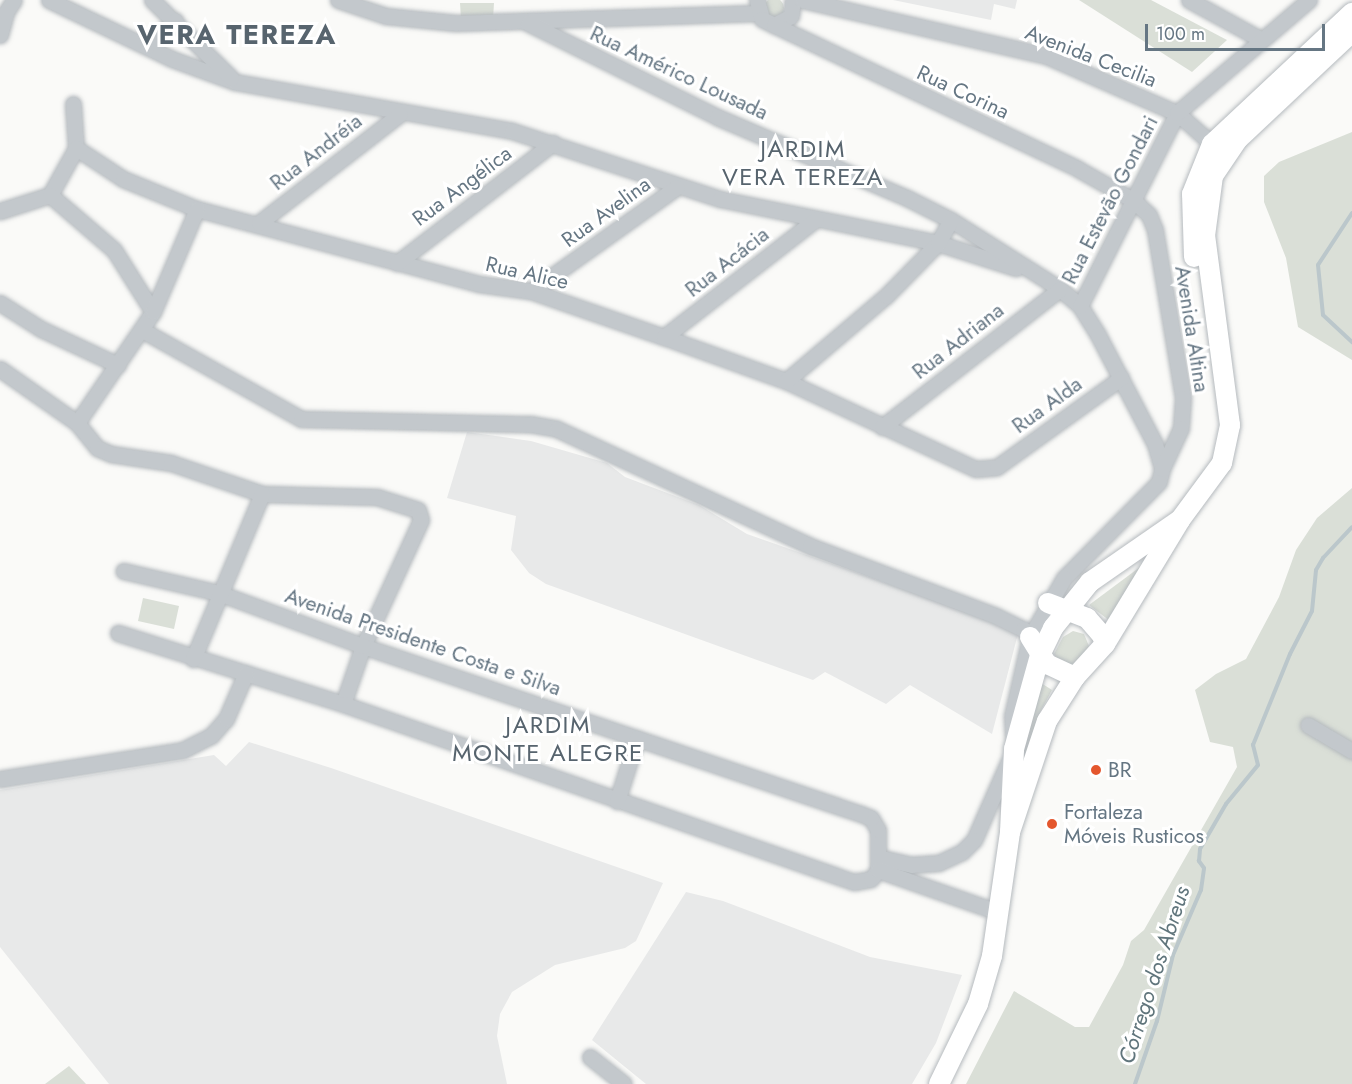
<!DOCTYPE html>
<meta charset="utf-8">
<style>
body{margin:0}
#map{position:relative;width:1352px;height:1084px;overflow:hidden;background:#fafaf8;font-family:Jost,sans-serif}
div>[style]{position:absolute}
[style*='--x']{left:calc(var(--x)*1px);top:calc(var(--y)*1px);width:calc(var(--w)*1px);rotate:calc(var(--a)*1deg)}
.built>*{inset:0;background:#e8e9e9}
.green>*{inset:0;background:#dadfd7}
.round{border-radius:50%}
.stream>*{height:4px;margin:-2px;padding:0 2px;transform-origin:2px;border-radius:2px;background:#bbc7cb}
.roads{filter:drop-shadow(0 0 2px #b5babe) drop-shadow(0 0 2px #b5babe)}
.minor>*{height:15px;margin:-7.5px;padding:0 7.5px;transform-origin:7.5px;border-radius:7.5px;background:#c3c8cc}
.major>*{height:20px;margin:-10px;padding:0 10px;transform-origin:10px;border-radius:10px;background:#fff}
.dots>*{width:16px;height:16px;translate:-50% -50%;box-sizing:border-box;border:3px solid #fff;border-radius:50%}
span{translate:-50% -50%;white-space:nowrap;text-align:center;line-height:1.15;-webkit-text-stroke:6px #fff;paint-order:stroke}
.street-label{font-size:21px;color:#657683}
.poi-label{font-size:21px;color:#657683}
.left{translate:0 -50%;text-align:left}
.water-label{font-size:22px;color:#60757c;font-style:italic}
.quarter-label{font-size:24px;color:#57646e;letter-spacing:1.5px}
.district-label{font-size:27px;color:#57646e;font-weight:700;letter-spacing:1.5px}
.scale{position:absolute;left:1145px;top:24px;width:180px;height:27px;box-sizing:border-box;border:3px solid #657683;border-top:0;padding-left:8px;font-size:18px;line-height:21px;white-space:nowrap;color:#657683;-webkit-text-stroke:4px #fff;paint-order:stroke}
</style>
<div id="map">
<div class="built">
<i style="clip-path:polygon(893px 0,1017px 0,1015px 9px,994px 4px,991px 20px)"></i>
<i style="clip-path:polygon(467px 432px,531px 441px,607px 463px,625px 477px,699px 505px,747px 534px,1019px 630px,992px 734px,910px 685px,886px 704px,825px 672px,813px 680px,546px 584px,529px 573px,511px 550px,516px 516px,447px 498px)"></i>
<i style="clip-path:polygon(249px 742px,331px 768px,663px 883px,636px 941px,625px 948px,555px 965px,512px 992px,500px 1014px,497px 1036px,507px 1084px,109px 1084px,0 947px,0 790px,214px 755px,226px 766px)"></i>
<i style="clip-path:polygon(686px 892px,723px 901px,870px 957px,962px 975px,936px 1043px,912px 1084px,646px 1084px,592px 1040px)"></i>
</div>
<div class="green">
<i class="round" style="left:764px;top:-2px;width:20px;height:20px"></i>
<i style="clip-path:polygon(1079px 0,1151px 0,1227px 40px,1192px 72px)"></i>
<i style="clip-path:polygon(460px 3px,494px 3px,493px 19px,461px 19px)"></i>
<i style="clip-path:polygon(1352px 132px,1352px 360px,1298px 327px,1286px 258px,1264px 202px,1264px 176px,1279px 162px)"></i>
<i style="clip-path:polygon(1352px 488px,1352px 1084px,966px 1084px,1014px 991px,1075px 1027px,1089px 1027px,1123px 965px,1131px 941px,1144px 930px,1237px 767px,1233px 747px,1210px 742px,1195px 690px,1216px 674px,1246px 659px,1279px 597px,1296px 550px,1317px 518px)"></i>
<i style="clip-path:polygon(1144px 564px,1110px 621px,1089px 605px)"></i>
<i style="clip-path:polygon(143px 598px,179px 606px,174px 629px,138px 621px)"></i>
<i style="clip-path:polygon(1073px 631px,1084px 634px,1089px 646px,1086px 653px,1071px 665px,1058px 662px,1054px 654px,1063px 637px)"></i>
<i style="clip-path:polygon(1038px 681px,1052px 690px,1039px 714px,1018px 783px)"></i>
<i style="clip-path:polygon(69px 1066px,86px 1084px,45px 1084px)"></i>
</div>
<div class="stream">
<i style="--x:1352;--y:213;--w:62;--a:123.2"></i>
<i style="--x:1318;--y:265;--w:50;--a:84.3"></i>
<i style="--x:1323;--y:315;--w:40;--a:43"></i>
<i style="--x:1135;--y:1084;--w:67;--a:-70.8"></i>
<i style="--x:1157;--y:1021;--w:68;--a:-76.4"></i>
<i style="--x:1173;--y:955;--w:71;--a:-66.7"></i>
<i style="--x:1201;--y:890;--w:22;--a:-82"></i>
<i style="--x:1204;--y:868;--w:9;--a:-126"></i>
<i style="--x:1199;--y:861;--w:12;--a:-85"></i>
<i style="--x:1200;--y:849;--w:52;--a:-60"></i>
<i style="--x:1226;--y:804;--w:50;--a:-50.6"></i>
<i style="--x:1258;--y:765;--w:21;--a:-104"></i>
<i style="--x:1253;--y:745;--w:98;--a:-67.9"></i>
<i style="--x:1290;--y:654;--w:48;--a:-62.9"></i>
<i style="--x:1312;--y:611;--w:41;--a:-84.4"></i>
<i style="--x:1316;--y:570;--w:14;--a:-60"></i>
<i style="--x:1323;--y:558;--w:42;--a:-46.9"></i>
</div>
<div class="roads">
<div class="minor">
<i style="--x:49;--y:0;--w:136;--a:25.6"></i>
<i style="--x:172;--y:59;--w:67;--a:20.1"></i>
<i style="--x:235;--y:82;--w:281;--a:10"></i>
<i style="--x:512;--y:131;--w:219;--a:18.1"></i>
<i style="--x:720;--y:199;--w:222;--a:11.4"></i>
<i style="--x:938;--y:243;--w:82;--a:17.8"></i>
<i style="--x:152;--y:0;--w:111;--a:44.6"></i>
<i style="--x:338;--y:0;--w:51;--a:18.4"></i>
<i style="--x:386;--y:16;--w:70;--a:5.7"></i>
<i style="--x:456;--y:23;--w:302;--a:-1.9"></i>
<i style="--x:757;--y:0;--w:20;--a:75"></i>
<i style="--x:762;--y:19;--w:13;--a:27"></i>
<i style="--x:774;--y:25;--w:19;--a:-28"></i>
<i style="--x:791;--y:16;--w:16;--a:-83"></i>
<i style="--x:803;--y:0;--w:247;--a:12.9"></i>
<i style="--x:1044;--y:55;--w:145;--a:23.6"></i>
<i style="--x:1177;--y:113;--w:47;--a:41.5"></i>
<i style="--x:1189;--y:0;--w:83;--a:28.7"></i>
<i style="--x:528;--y:23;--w:211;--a:26.4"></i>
<i style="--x:717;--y:117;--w:207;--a:23.1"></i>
<i style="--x:907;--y:198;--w:49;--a:26.6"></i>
<i style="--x:951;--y:220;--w:129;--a:32.3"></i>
<i style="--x:1060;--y:289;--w:26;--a:40"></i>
<i style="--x:1080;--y:306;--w:34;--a:58"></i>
<i style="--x:1098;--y:335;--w:123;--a:62.4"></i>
<i style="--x:1155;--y:444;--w:26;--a:74"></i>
<i style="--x:1162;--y:469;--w:13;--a:103"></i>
<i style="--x:1159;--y:482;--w:135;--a:134.7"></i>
<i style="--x:1064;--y:578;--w:68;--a:120"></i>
<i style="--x:1030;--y:637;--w:81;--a:102.8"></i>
<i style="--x:1012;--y:716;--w:33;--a:87"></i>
<i style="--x:1014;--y:749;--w:99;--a:113.7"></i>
<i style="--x:974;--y:840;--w:17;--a:135"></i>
<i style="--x:962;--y:852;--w:26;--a:155"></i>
<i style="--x:938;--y:863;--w:26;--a:176"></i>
<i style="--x:912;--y:865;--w:32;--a:-167"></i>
<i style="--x:774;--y:25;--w:336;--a:25.3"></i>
<i style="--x:1078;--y:169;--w:63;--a:29.4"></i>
<i style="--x:1133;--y:200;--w:22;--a:43"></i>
<i style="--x:1149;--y:215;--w:16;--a:68"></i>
<i style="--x:1155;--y:230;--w:170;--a:80.5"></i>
<i style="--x:1183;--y:398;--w:30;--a:94"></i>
<i style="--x:1181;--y:428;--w:45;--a:114.9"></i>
<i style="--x:0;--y:35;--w:24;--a:-75"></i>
<i style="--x:6;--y:12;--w:14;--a:-56"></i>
<i style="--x:147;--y:46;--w:38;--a:-42"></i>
<i style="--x:73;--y:104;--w:44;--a:86.1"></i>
<i style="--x:76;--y:148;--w:56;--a:33.4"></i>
<i style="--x:123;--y:179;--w:80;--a:22.1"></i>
<i style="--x:197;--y:209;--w:292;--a:14.9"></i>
<i style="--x:479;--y:284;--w:52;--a:7.7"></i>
<i style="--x:531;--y:291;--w:141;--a:19.1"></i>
<i style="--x:664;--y:337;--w:130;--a:19.8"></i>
<i style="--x:786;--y:381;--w:209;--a:24.9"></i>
<i style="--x:976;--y:469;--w:21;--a:-5"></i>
<i style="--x:997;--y:467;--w:153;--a:-35.7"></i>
<i style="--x:50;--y:195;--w:54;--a:-61"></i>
<i style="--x:0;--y:211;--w:52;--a:-17.7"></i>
<i style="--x:50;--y:195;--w:84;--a:40.7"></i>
<i style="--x:114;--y:250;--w:73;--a:57.8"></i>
<i style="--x:259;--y:223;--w:178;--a:-37.7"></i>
<i style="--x:397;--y:263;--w:197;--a:-37.6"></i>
<i style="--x:531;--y:291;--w:179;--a:-35.5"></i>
<i style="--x:0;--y:303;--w:49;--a:32.4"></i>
<i style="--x:41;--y:329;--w:85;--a:25.1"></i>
<i style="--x:1080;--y:306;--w:216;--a:-63.3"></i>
<i style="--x:1177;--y:113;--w:174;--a:-40.6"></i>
<i style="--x:142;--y:330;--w:182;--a:29.2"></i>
<i style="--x:301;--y:419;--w:229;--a:1.3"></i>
<i style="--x:530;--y:424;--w:27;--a:10"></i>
<i style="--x:557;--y:429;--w:279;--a:24.8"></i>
<i style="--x:810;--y:546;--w:199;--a:20.6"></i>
<i style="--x:996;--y:616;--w:30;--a:26"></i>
<i style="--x:1023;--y:629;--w:11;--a:49"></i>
<i style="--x:664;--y:337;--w:192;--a:-37.8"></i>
<i style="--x:0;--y:369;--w:94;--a:35"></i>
<i style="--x:77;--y:423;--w:32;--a:51"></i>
<i style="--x:97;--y:448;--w:15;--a:23"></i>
<i style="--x:111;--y:454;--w:61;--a:8.5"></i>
<i style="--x:171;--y:463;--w:96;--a:18.8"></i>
<i style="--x:262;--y:494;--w:115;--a:1.5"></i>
<i style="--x:377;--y:497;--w:43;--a:17.6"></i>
<i style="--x:418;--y:510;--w:10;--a:73"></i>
<i style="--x:421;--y:520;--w:139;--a:114.7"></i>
<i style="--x:363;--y:646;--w:61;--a:109"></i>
<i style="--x:786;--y:381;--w:131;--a:-40.4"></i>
<i style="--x:886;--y:296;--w:74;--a:-45.5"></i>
<i style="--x:938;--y:243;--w:26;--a:-61"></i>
<i style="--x:77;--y:423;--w:135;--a:-55.6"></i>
<i style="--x:153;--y:312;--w:112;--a:-66.9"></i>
<i style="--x:882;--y:427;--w:225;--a:-37.8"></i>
<i style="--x:118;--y:633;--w:236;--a:17.5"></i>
<i style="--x:343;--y:704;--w:541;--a:19.21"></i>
<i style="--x:854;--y:882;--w:17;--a:-10"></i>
<i style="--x:871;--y:879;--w:11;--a:-52"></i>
<i style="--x:878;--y:870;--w:40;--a:-90"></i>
<i style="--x:878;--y:830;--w:14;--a:-120"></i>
<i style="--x:871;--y:818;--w:11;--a:-158"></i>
<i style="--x:861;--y:814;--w:526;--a:-161.36"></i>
<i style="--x:363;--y:646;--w:153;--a:-159.8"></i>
<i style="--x:219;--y:593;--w:98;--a:-167"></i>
<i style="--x:193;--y:659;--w:179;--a:-67.3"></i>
<i style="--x:1308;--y:725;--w:51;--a:30.6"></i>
<i style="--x:0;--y:779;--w:185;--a:-9"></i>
<i style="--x:183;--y:750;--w:31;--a:-27"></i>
<i style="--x:211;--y:736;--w:23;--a:-49"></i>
<i style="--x:226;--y:719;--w:50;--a:-66.5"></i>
<i style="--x:617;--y:801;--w:66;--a:-72.4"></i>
<i style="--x:878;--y:870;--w:127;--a:19.3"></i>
<i style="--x:590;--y:1057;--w:43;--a:38.5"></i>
</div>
<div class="major">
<i style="--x:1194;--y:257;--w:63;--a:-91.8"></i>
<i style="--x:1192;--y:194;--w:54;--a:-68.2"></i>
<i style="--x:1212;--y:144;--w:192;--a:-43.1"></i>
<i style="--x:1048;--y:603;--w:42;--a:21"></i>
<i style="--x:1087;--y:618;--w:23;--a:49"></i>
<i style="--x:1102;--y:635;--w:9;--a:72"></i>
<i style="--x:1030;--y:637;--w:32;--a:58"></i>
<i style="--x:1047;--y:664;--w:31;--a:25"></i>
<i style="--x:1010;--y:832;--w:117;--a:-71.6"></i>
<i style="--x:1047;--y:721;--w:52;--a:-57.5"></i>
<i style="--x:1075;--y:677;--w:45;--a:-47.7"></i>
<i style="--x:1105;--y:644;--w:145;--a:-58.8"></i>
<i style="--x:1180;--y:520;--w:71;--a:-53.6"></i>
<i style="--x:1222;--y:463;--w:39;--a:-78"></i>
<i style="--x:1230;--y:425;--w:191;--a:-97.5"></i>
<i style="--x:1205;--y:236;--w:61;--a:-82.4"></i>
<i style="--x:1213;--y:176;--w:45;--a:-56"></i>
<i style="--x:1238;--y:139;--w:156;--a:-43.2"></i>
<i style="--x:939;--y:1084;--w:89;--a:-64"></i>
<i style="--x:978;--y:1004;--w:50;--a:-73.7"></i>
<i style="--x:992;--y:956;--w:125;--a:-81.7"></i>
<i style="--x:1010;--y:832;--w:83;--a:-87.2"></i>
<i style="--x:1014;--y:749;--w:98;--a:-74.5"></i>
<i style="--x:1040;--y:655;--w:30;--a:-64"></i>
<i style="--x:1053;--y:628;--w:59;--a:-51.2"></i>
<i style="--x:1090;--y:582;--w:107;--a:-34.7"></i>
</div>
</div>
<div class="dots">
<i style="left:1096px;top:770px;background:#e4572e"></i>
<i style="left:1052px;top:824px;background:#e4572e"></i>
</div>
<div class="street-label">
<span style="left:1091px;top:56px;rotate:21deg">Avenida Cecilia</span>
<span style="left:679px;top:73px;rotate:25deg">Rua Américo Lousada</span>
<span style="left:963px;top:92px;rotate:25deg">Rua Corina</span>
<span style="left:316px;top:152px;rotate:-38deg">Rua Andréia</span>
<span style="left:462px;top:186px;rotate:-37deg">Rua Angélica</span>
<span style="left:1110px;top:200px;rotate:-63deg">Rua Estevão Gondari</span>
<span style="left:606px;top:212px;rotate:-36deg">Rua Avelina</span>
<span style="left:727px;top:262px;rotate:-38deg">Rua Acácia</span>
<span style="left:527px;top:273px;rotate:13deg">Rua Alice</span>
<span style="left:1192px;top:329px;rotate:81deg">Avenida Altina</span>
<span style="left:958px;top:341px;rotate:-38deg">Rua Adriana</span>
<span style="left:1047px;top:405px;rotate:-36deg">Rua Alda</span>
<span style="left:423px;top:642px;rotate:19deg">Avenida Presidente Costa e Silva</span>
</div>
<div class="poi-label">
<span class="left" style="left:1108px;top:770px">BR</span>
<span class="left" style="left:1064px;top:824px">Fortaleza<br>Móveis Rusticos</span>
</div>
<div class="water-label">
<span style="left:1154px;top:975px;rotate:-72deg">Córrego dos Abreus</span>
</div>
<div class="quarter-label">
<span style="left:803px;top:163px">JARDIM<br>VERA TEREZA</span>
<span style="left:548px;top:739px">JARDIM<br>MONTE ALEGRE</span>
</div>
<div class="district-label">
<span style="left:237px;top:35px">VERA TEREZA</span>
</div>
<div class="scale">100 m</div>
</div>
